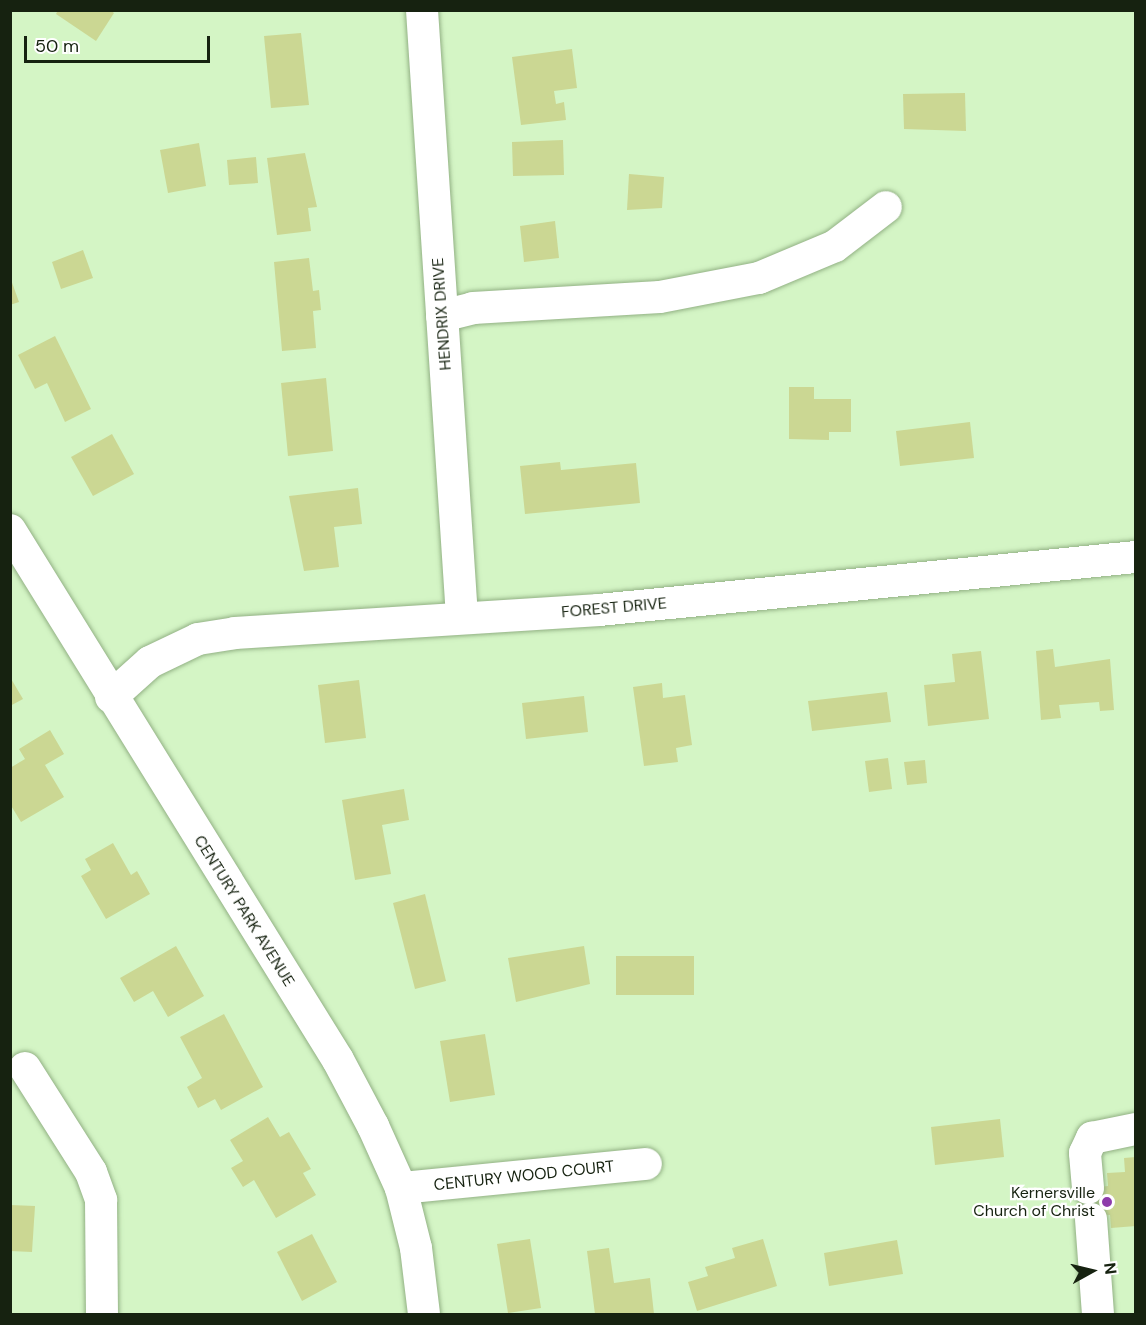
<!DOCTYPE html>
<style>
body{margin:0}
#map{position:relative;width:1146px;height:1325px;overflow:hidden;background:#d4f5c5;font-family:"DM Sans",sans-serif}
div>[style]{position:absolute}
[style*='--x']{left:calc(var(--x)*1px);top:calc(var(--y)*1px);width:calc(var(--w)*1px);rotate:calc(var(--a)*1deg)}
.building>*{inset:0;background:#cbd793}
.roads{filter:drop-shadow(0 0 2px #92b184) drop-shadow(0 0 2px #92b184)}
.minor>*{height:32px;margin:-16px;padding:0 16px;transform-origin:16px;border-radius:16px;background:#fff}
.dots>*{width:16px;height:16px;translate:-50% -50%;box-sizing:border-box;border:3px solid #fff;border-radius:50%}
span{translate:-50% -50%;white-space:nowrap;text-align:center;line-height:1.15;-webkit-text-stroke:4.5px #fff;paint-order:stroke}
.street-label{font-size:16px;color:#162210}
.poi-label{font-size:16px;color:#162210}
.right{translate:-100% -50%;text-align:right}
.frame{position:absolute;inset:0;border:12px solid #162210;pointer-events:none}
.north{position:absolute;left:1062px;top:1241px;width:60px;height:60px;-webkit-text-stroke:4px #fff;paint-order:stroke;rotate:82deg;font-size:16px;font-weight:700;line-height:24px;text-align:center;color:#162210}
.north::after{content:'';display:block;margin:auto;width:21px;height:27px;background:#162210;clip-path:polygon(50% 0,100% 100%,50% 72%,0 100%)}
.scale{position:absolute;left:24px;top:36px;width:186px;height:27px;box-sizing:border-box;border:3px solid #162210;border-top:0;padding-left:8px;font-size:18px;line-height:21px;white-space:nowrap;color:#162210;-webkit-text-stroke:4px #fff;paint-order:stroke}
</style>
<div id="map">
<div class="building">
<i style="clip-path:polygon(58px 10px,110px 10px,114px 13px,96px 41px,56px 14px)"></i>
<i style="clip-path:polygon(301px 33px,309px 105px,271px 108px,264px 36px)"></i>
<i style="clip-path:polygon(572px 49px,577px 88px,554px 91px,556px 104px,564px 102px,566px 120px,521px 125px,512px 57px)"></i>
<i style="clip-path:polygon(965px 93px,966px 131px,904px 129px,903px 94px)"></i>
<i style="clip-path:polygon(563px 140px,564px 175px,513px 176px,512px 142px)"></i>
<i style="clip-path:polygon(199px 143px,206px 186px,168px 193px,160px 150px)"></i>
<i style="clip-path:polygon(305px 153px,317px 207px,308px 208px,311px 231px,277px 235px,267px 158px)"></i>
<i style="clip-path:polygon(256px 157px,258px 183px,229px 185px,227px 160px)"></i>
<i style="clip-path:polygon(629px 174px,664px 177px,662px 208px,627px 210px)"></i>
<i style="clip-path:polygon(555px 221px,559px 258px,524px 262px,520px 226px)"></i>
<i style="clip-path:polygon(83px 250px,93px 278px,61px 289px,52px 262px)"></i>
<i style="clip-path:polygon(309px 258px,313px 291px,319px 290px,321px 310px,313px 311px,316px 348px,282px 351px,274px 262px)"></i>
<i style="clip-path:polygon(10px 277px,19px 302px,10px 305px)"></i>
<i style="clip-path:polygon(55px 336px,91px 409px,65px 422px,47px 383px,35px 389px,18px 355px)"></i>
<i style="clip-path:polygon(326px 378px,333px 451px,288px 456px,281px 383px)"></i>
<i style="clip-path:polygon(789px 387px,814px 387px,814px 399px,851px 399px,851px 432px,829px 432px,829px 440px,789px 439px)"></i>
<i style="clip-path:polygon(970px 422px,974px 458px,900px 466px,896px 431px)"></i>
<i style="clip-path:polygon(112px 434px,134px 474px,93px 496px,71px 457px)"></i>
<i style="clip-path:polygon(560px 462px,561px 470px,636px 463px,640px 503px,525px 514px,520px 466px)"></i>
<i style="clip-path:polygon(358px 488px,362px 524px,334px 527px,339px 567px,304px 571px,289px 496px)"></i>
<i style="clip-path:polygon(1053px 649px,1055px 667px,1110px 659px,1114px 710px,1100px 711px,1099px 702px,1059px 705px,1061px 718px,1041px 720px,1036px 651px)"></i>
<i style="clip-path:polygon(981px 651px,989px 719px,928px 726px,924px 685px,955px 682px,952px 654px)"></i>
<i style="clip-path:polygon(10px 677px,23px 699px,10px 706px)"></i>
<i style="clip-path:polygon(359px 680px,366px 738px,325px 743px,318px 685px)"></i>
<i style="clip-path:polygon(662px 683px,663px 698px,685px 695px,692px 745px,676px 748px,678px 762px,644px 766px,633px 687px)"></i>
<i style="clip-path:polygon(887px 692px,891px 722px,812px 731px,808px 701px)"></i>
<i style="clip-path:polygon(584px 696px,588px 732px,526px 739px,522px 703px)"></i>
<i style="clip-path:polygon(50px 730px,64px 754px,45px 765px,64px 797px,21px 822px,10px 804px,10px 768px,25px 759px,19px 749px)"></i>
<i style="clip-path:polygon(888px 758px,892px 789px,869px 792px,865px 761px)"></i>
<i style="clip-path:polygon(925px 760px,927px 783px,907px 785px,904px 762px)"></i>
<i style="clip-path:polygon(404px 789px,409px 820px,382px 825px,391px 874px,355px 880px,342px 800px)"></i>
<i style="clip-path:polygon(113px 843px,131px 875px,137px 871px,150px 894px,106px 919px,81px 876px,91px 870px,85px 859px)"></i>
<i style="clip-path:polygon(425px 894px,446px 981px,415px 989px,393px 903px)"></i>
<i style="clip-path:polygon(176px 946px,204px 996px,168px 1017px,153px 991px,134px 1002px,120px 978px)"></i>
<i style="clip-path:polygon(584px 946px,590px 984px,516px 1002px,508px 958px)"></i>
<i style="clip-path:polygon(616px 956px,694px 956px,694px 995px,616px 995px)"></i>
<i style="clip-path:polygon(224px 1014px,263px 1087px,221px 1110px,215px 1099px,198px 1108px,187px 1087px,202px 1078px,180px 1037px)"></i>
<i style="clip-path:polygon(485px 1034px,495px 1095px,450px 1102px,440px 1041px)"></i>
<i style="clip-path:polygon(268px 1117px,280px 1137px,289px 1132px,311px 1169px,303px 1173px,316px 1195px,276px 1218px,254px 1180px,243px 1187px,231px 1168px,243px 1161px,230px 1140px)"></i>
<i style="clip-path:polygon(1000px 1119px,1004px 1157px,935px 1165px,931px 1127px)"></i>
<i style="clip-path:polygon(1136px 1157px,1136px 1226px,1111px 1228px,1110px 1215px,1080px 1217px,1078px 1189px,1108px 1186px,1107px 1173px,1125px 1172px,1124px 1158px)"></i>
<i style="clip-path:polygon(10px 1205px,35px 1206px,32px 1252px,10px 1251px)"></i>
<i style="clip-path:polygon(312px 1234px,337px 1282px,302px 1301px,277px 1252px)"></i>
<i style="clip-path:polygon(530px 1239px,541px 1308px,508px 1313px,497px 1244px)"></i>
<i style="clip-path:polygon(763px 1239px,777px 1286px,697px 1311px,688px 1282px,708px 1276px,705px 1267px,735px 1258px,732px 1248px)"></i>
<i style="clip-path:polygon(897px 1240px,903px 1274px,829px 1286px,824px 1253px)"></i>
<i style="clip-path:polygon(609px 1248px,614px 1283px,650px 1278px,654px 1314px,595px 1314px,587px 1251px)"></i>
</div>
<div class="roads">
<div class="minor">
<i style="--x:422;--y:10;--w:608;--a:86.23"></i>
<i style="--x:442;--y:316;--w:32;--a:-14"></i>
<i style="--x:473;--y:308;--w:187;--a:-3.4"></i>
<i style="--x:660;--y:297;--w:101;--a:-10.9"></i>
<i style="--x:759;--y:278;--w:82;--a:-22.8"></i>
<i style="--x:835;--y:246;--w:64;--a:-37.4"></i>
<i style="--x:10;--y:530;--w:623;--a:58.25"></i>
<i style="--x:338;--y:1060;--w:75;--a:62.1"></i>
<i style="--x:373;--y:1126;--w:68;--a:65.7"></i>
<i style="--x:401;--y:1188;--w:62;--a:76"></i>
<i style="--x:416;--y:1248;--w:66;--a:83.1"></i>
<i style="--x:111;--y:697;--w:52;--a:-41.9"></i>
<i style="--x:150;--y:662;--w:53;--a:-25.6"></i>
<i style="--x:198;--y:639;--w:37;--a:-9"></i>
<i style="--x:235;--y:633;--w:365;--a:-3.6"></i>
<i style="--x:599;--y:610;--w:540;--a:-5.64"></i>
<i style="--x:25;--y:1068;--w:123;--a:57.6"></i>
<i style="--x:91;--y:1172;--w:30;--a:70"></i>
<i style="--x:101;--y:1200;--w:114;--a:89.5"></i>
<i style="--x:401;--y:1188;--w:246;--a:-5.6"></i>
<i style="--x:1088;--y:1188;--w:35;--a:-95"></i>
<i style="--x:1085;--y:1153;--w:17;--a:-65"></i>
<i style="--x:1092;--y:1138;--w:45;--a:-11.6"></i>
<i style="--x:1091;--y:1219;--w:95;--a:85.8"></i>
</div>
</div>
<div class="dots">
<i style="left:1107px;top:1202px;background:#8d3baa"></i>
</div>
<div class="street-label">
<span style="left:442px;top:314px;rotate:-94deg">HENDRIX DRIVE</span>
<span style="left:614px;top:608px;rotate:-5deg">FOREST DRIVE</span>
<span style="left:244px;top:911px;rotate:58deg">CENTURY PARK AVENUE</span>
<span style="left:524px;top:1176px;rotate:-6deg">CENTURY WOOD COURT</span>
</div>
<div class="poi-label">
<span class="right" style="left:1095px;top:1202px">Kernersville<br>Church of Christ</span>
</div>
<div class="frame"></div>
<div class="north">N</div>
<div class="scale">50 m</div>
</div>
